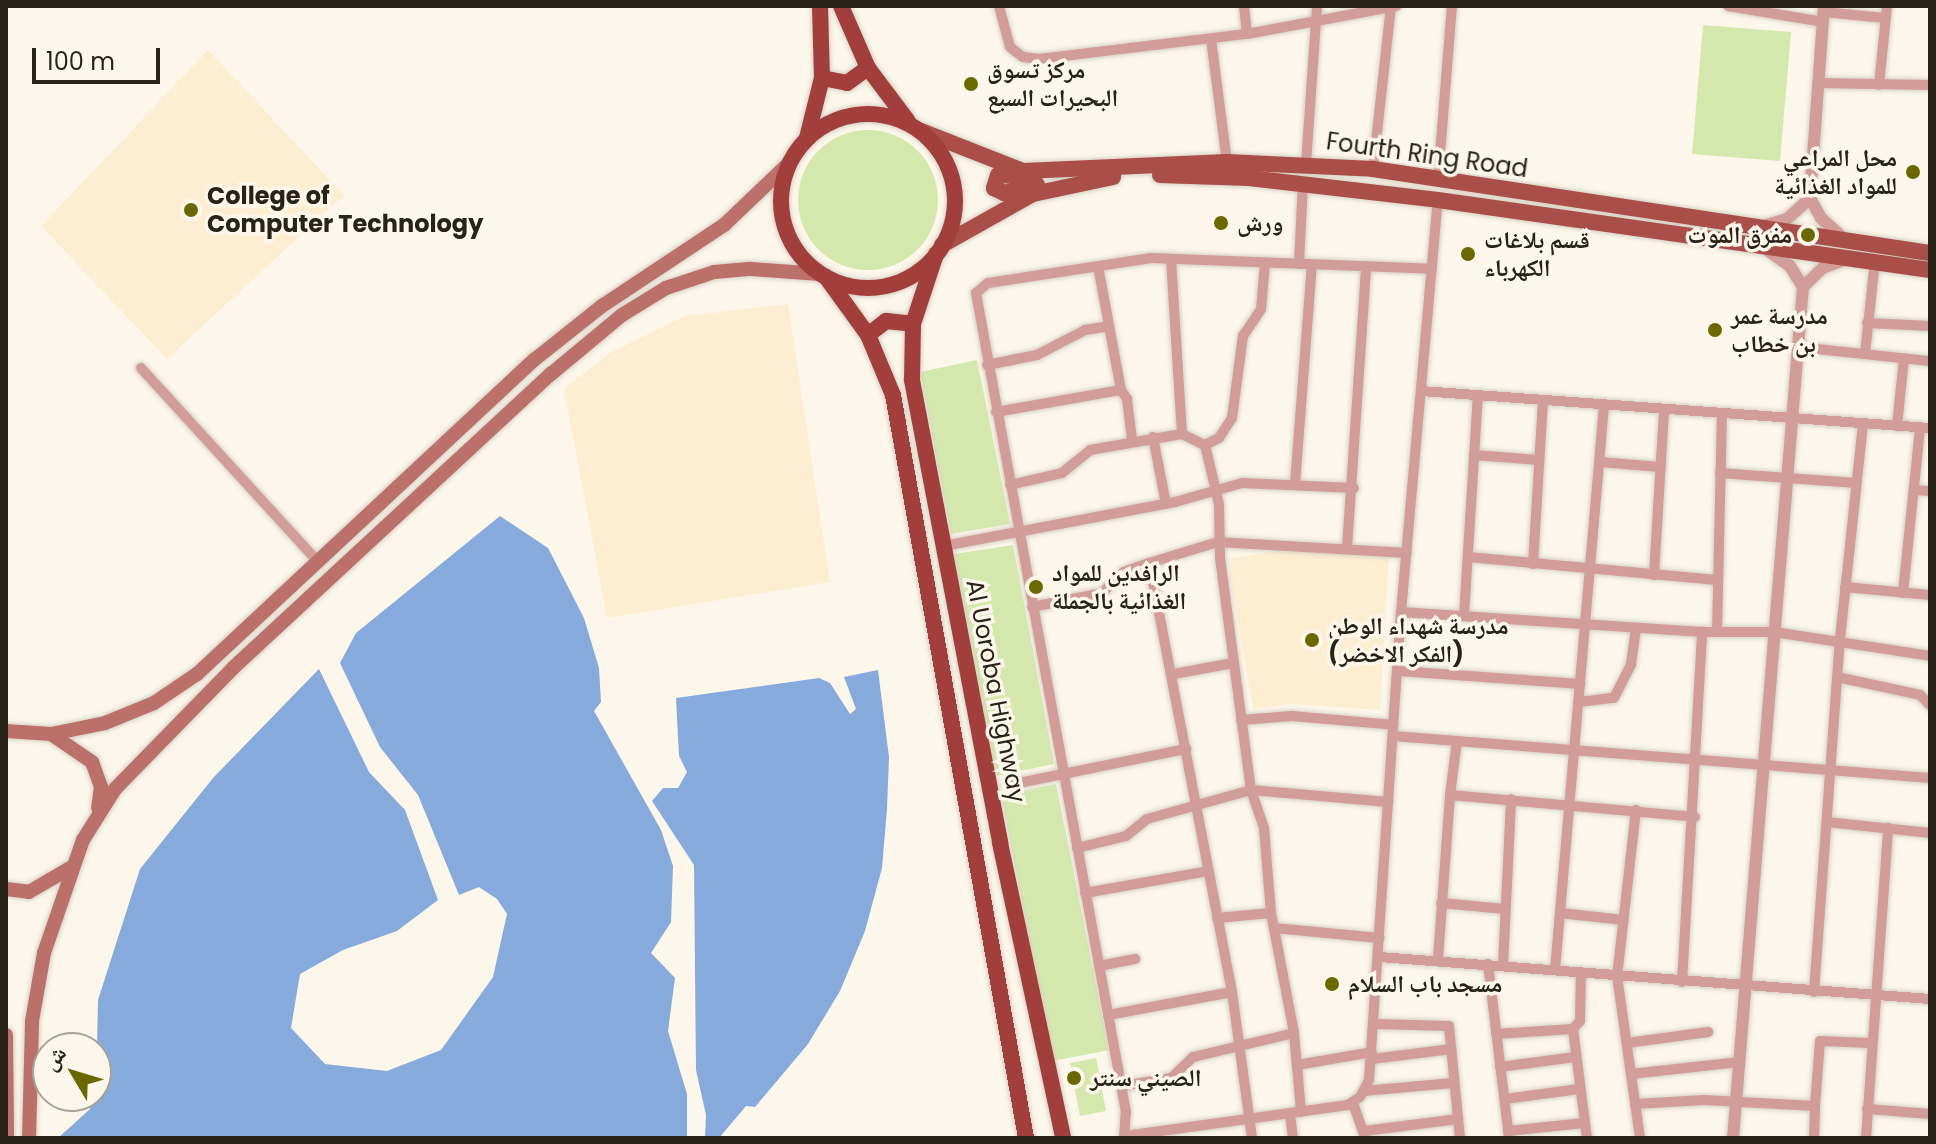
<!DOCTYPE html>
<meta charset="utf-8">
<style>
body{margin:0}
#map{position:relative;width:1936px;height:1144px;overflow:hidden;background:#fdf7eb;font-family:Poppins,"Noto Naskh Arabic",sans-serif}
div>[style]{position:absolute}
[style*='--x']{left:calc(var(--x)*1px);top:calc(var(--y)*1px);width:calc(var(--w)*1px);rotate:calc(var(--a)*1deg)}
.built>*{inset:0;background:#feeed1}
.green>*{inset:0;background:#d4e8ae}
.round{border-radius:50%}
.water>*{inset:0;background:#86aadc}
.roads{filter:drop-shadow(0 0 2px #d7d1c5) drop-shadow(0 0 2px #d7d1c5)}
.minor>*{height:10px;margin:-5px;padding:0 5px;transform-origin:5px;border-radius:5px;background:#d29d98}
.tertiary>*{height:12px;margin:-6px;padding:0 6px;transform-origin:6px;border-radius:6px;background:#d29d98}
.secondary>*{height:14px;margin:-7px;padding:0 7px;transform-origin:7px;border-radius:7px;background:#bc706a}
.primary>*{height:16px;margin:-8px;padding:0 8px;transform-origin:8px;border-radius:8px;background:#aa4e49}
.trunk>*{height:16px;margin:-8px;padding:0 8px;transform-origin:8px;border-radius:8px;background:#a23e3b}
.trunk>.ring{margin:-8px;padding:0;box-sizing:content-box;background:none;border:16px solid #a23e3b;border-radius:50%}
.dots>*{width:22px;height:22px;translate:-50% -50%;box-sizing:border-box;border:4px solid #fdf7eb;border-radius:50%}
span{translate:-50% -50%;white-space:nowrap;text-align:center;line-height:1.15;-webkit-text-stroke:7px #fdf7eb;paint-order:stroke}
.poi-label{font-size:24px;color:#282217;font-weight:700}
.left{translate:0 -50%;text-align:left}
.right{translate:-100% -50%;text-align:right}
.street-label{font-size:24px;color:#282217}
.frame{position:absolute;inset:0;border:8px solid #282217;pointer-events:none}
.north{position:absolute;left:32px;top:1032px;width:80px;height:80px;box-sizing:border-box;background:#fdf7eb;border:2px solid #a8a296;border-radius:50%;rotate:308deg;font-size:22px;font-weight:700;line-height:32px;text-align:center;color:#282217}
.north::after{content:'';display:block;margin:auto;width:28px;height:36px;background:#6c6801;clip-path:polygon(50% 0,100% 100%,50% 72%,0 100%)}
.scale{position:absolute;left:32px;top:48px;width:128px;height:36px;box-sizing:border-box;border:4px solid #282217;border-top:0;padding-left:10px;font-size:24px;line-height:28px;white-space:nowrap;color:#282217;-webkit-text-stroke:6px #fdf7eb;paint-order:stroke}
</style>
<div id="map">
<div class="built">
<i style="clip-path:polygon(208px 50px,344px 195px,167px 359px,41px 226px)"></i>
<i style="clip-path:polygon(788px 304px,830px 582px,607px 618px,564px 389px,610px 353px,685px 316px)"></i>
<i style="clip-path:polygon(1288px 550px,1389px 556px,1380px 710px,1291px 704px,1253px 709px,1230px 576px,1231px 558px)"></i>
</div>
<div class="green">
<i style="clip-path:polygon(1703px 25px,1791px 32px,1780px 161px,1692px 154px)"></i>
<i class="round" style="left:798px;top:130px;width:140px;height:140px"></i>
<i style="clip-path:polygon(977px 360px,1010px 524px,951px 534px,920px 372px)"></i>
<i style="clip-path:polygon(1013px 545px,1054px 764px,996px 776px,954px 554px)"></i>
<i style="clip-path:polygon(1056px 784px,1109px 1050px,1053px 1061px,1001px 795px)"></i>
<i style="clip-path:polygon(1096px 1058px,1106px 1111px,1080px 1116px,1070px 1063px)"></i>
</div>
<div class="water">
<i style="clip-path:polygon(500px 516px,548px 548px,584px 618px,599px 668px,601px 702px,594px 711px,661px 830px,673px 866px,671px 922px,651px 953px,675px 978px,668px 1031px,687px 1094px,687px 1138px,58px 1138px,90px 1109px,91px 1096px,96px 1096px,98px 1000px,140px 869px,213px 778px,319px 669px,369px 772px,405px 810px,438px 900px,397px 931px,343px 950px,300px 974px,291px 1028px,325px 1064px,387px 1071px,441px 1050px,493px 977px,507px 914px,497px 899px,479px 887px,459px 895px,418px 795px,380px 747px,340px 663px,356px 633px)"></i>
<i style="clip-path:polygon(878px 670px,889px 757px,887px 809px,882px 868px,865px 931px,840px 991px,808px 1044px,755px 1107px,746px 1106px,719px 1138px,705px 1138px,706px 1115px,696px 1070px,694px 865px,652px 801px,663px 788px,678px 788px,687px 772px,679px 756px,676px 698px,819px 678px,830px 683px,850px 714px,856px 709px,844px 677px)"></i>
</div>
<div class="roads">
<div class="minor">
<i style="--x:999;--y:6;--w:42;--a:75"></i>
<i style="--x:1010;--y:47;--w:16;--a:38"></i>
<i style="--x:1023;--y:57;--w:16;--a:7"></i>
<i style="--x:1039;--y:59;--w:209;--a:-6.9"></i>
<i style="--x:1247;--y:34;--w:152;--a:-10.6"></i>
<i style="--x:1244;--y:6;--w:28;--a:84"></i>
<i style="--x:1728;--y:6;--w:97;--a:9.5"></i>
<i style="--x:1824;--y:12;--w:61;--a:5.6"></i>
<i style="--x:1211;--y:39;--w:124;--a:82.6"></i>
<i style="--x:1819;--y:83;--w:111;--a:1"></i>
<i style="--x:1879;--y:85;--w:79;--a:-84.2"></i>
<i style="--x:1306;--y:164;--w:158;--a:-86"></i>
<i style="--x:1373;--y:169;--w:164;--a:-83.7"></i>
<i style="--x:1438;--y:179;--w:174;--a:-85.4"></i>
<i style="--x:1171;--y:259;--w:175;--a:86.4"></i>
<i style="--x:1299;--y:264;--w:81;--a:-87.2"></i>
<i style="--x:1098;--y:266;--w:126;--a:79.5"></i>
<i style="--x:1867;--y:323;--w:63;--a:2.7"></i>
<i style="--x:1798;--y:347;--w:133;--a:6.1"></i>
<i style="--x:1865;--y:354;--w:94;--a:-83.9"></i>
<i style="--x:987;--y:365;--w:51;--a:-11.3"></i>
<i style="--x:1037;--y:355;--w:54;--a:-27.5"></i>
<i style="--x:1085;--y:330;--w:24;--a:-9"></i>
<i style="--x:141;--y:368;--w:264;--a:47.6"></i>
<i style="--x:1421;--y:391;--w:510;--a:4.16"></i>
<i style="--x:996;--y:412;--w:127;--a:-10"></i>
<i style="--x:1121;--y:390;--w:11;--a:56"></i>
<i style="--x:1127;--y:399;--w:41;--a:83"></i>
<i style="--x:1897;--y:426;--w:68;--a:-84.1"></i>
<i style="--x:1153;--y:437;--w:68;--a:79"></i>
<i style="--x:1205;--y:445;--w:16;--a:-27"></i>
<i style="--x:1219;--y:438;--w:24;--a:-57"></i>
<i style="--x:1232;--y:418;--w:83;--a:-82.4"></i>
<i style="--x:1243;--y:336;--w:32;--a:-56"></i>
<i style="--x:1261;--y:309;--w:46;--a:-85"></i>
<i style="--x:1474;--y:455;--w:65;--a:4.4"></i>
<i style="--x:1600;--y:462;--w:60;--a:4.8"></i>
<i style="--x:1720;--y:473;--w:136;--a:4.2"></i>
<i style="--x:1295;--y:484;--w:220;--a:-85.6"></i>
<i style="--x:1010;--y:485;--w:53;--a:-13"></i>
<i style="--x:1062;--y:473;--w:36;--a:-39"></i>
<i style="--x:1090;--y:450;--w:93;--a:-9.9"></i>
<i style="--x:1182;--y:434;--w:25;--a:26"></i>
<i style="--x:1205;--y:445;--w:61;--a:76.7"></i>
<i style="--x:1219;--y:504;--w:54;--a:88.9"></i>
<i style="--x:1220;--y:558;--w:234;--a:82.4"></i>
<i style="--x:1251;--y:790;--w:40;--a:71.1"></i>
<i style="--x:1264;--y:828;--w:85;--a:85.3"></i>
<i style="--x:1271;--y:913;--w:122;--a:79.1"></i>
<i style="--x:1294;--y:1033;--w:104;--a:166.6"></i>
<i style="--x:1193;--y:1057;--w:30;--a:136"></i>
<i style="--x:1171;--y:1078;--w:51;--a:170.9"></i>
<i style="--x:1914;--y:490;--w:16;--a:4"></i>
<i style="--x:944;--y:546;--w:235;--a:-10.8"></i>
<i style="--x:1175;--y:502;--w:70;--a:-15.8"></i>
<i style="--x:1242;--y:483;--w:112;--a:2.6"></i>
<i style="--x:1347;--y:548;--w:282;--a:-86.1"></i>
<i style="--x:1468;--y:557;--w:250;--a:5.3"></i>
<i style="--x:1533;--y:564;--w:163;--a:-86.5"></i>
<i style="--x:1654;--y:575;--w:165;--a:-86.5"></i>
<i style="--x:1845;--y:587;--w:85;--a:5.4"></i>
<i style="--x:1903;--y:593;--w:166;--a:-84.1"></i>
<i style="--x:1032;--y:607;--w:71;--a:-11.3"></i>
<i style="--x:1102;--y:593;--w:30;--a:-44"></i>
<i style="--x:1124;--y:572;--w:27;--a:-20"></i>
<i style="--x:1401;--y:612;--w:302;--a:3.8"></i>
<i style="--x:1702;--y:632;--w:72;--a:0"></i>
<i style="--x:1774;--y:632;--w:158;--a:8.7"></i>
<i style="--x:1464;--y:616;--w:220;--a:-86.4"></i>
<i style="--x:1717;--y:632;--w:218;--a:-88.7"></i>
<i style="--x:1399;--y:671;--w:182;--a:4.1"></i>
<i style="--x:1174;--y:674;--w:60;--a:-10.6"></i>
<i style="--x:1837;--y:677;--w:85;--a:12.2"></i>
<i style="--x:1920;--y:695;--w:14;--a:45"></i>
<i style="--x:1579;--y:702;--w:35;--a:-7"></i>
<i style="--x:1614;--y:698;--w:38;--a:-63"></i>
<i style="--x:1631;--y:664;--w:36;--a:-82"></i>
<i style="--x:1241;--y:720;--w:51;--a:-4.5"></i>
<i style="--x:1292;--y:716;--w:102;--a:5"></i>
<i style="--x:1393;--y:736;--w:539;--a:4.47"></i>
<i style="--x:1457;--y:741;--w:54;--a:97.4"></i>
<i style="--x:1450;--y:795;--w:246;--a:5.1"></i>
<i style="--x:1009;--y:785;--w:181;--a:-11.5"></i>
<i style="--x:1636;--y:810;--w:167;--a:96.5"></i>
<i style="--x:1617;--y:976;--w:164;--a:81.9"></i>
<i style="--x:1827;--y:822;--w:104;--a:6.1"></i>
<i style="--x:1077;--y:848;--w:50;--a:-13.8"></i>
<i style="--x:1126;--y:836;--w:27;--a:-39"></i>
<i style="--x:1147;--y:819;--w:108;--a:-15.6"></i>
<i style="--x:1251;--y:790;--w:138;--a:5"></i>
<i style="--x:1085;--y:893;--w:125;--a:-10.1"></i>
<i style="--x:1441;--y:903;--w:64;--a:5.4"></i>
<i style="--x:1560;--y:913;--w:64;--a:6.2"></i>
<i style="--x:1217;--y:918;--w:54;--a:-5.3"></i>
<i style="--x:1274;--y:928;--w:106;--a:5.4"></i>
<i style="--x:1379;--y:957;--w:553;--a:4.36"></i>
<i style="--x:1438;--y:959;--w:164;--a:-85.8"></i>
<i style="--x:1488;--y:964;--w:175;--a:83.1"></i>
<i style="--x:1503;--y:965;--w:166;--a:-87.2"></i>
<i style="--x:1099;--y:966;--w:37;--a:-11"></i>
<i style="--x:1555;--y:970;--w:567;--a:-85.04"></i>
<i style="--x:1581;--y:972;--w:49;--a:91.2"></i>
<i style="--x:1580;--y:1021;--w:11;--a:131"></i>
<i style="--x:1573;--y:1029;--w:110;--a:82.7"></i>
<i style="--x:1682;--y:982;--w:351;--a:-86.7"></i>
<i style="--x:1814;--y:992;--w:354;--a:-85.8"></i>
<i style="--x:1840;--y:639;--w:216;--a:-83.9"></i>
<i style="--x:1108;--y:1015;--w:126;--a:-10.5"></i>
<i style="--x:1375;--y:1024;--w:74;--a:1.5"></i>
<i style="--x:1449;--y:1026;--w:113;--a:84.4"></i>
<i style="--x:1294;--y:1033;--w:32;--a:85"></i>
<i style="--x:1297;--y:1065;--w:76;--a:-9.8"></i>
<i style="--x:1496;--y:1034;--w:77;--a:-3.7"></i>
<i style="--x:1627;--y:1043;--w:82;--a:-7.7"></i>
<i style="--x:1372;--y:1059;--w:80;--a:-7.2"></i>
<i style="--x:1297;--y:1065;--w:47;--a:85.1"></i>
<i style="--x:1500;--y:1067;--w:76;--a:-7.6"></i>
<i style="--x:1631;--y:1074;--w:109;--a:-6.3"></i>
<i style="--x:1364;--y:1091;--w:89;--a:-5.1"></i>
<i style="--x:1505;--y:1099;--w:75;--a:-7.7"></i>
<i style="--x:1353;--y:1103;--w:37;--a:71"></i>
<i style="--x:1635;--y:1104;--w:69;--a:-3.3"></i>
<i style="--x:1704;--y:1100;--w:111;--a:3.1"></i>
<i style="--x:1815;--y:1106;--w:65;--a:-85.6"></i>
<i style="--x:1820;--y:1041;--w:51;--a:2.2"></i>
<i style="--x:1867;--y:1109;--w:63;--a:4.5"></i>
<i style="--x:1290;--y:1114;--w:24;--a:83"></i>
<i style="--x:1364;--y:1131;--w:95;--a:-7.3"></i>
<i style="--x:1508;--y:1131;--w:76;--a:-6"></i>
<i style="--x:1125;--y:1136;--w:225;--a:-7.9"></i>
<i style="--x:1348;--y:1105;--w:14;--a:-34"></i>
<i style="--x:1360;--y:1097;--w:19;--a:-62"></i>
<i style="--x:1369;--y:1080;--w:469;--a:-86.1"></i>
<i style="--x:1401;--y:612;--w:414;--a:-84.9"></i>
<i style="--x:1124;--y:1138;--w:26;--a:-86"></i>
<i style="--x:1126;--y:1112;--w:833;--a:-100.38"></i>
<i style="--x:976;--y:293;--w:16;--a:-40"></i>
<i style="--x:988;--y:283;--w:165;--a:-8.7"></i>
<i style="--x:1151;--y:258;--w:281;--a:2.2"></i>
<i style="--x:1252;--y:1138;--w:147;--a:-97.8"></i>
<i style="--x:1232;--y:992;--w:437;--a:-100.9"></i>
<i style="--x:1149;--y:563;--w:72;--a:-16.9"></i>
<i style="--x:1218;--y:542;--w:189;--a:3.3"></i>
<i style="--x:1814;--y:1138;--w:32;--a:-88"></i>
<i style="--x:1866;--y:1138;--w:311;--a:-85.9"></i>
</div>
<div class="tertiary">
<i style="--x:1824;--y:6;--w:193;--a:94.2"></i>
<i style="--x:1810;--y:198;--w:23;--a:61"></i>
<i style="--x:1821;--y:218;--w:31;--a:42"></i>
<i style="--x:1763;--y:226;--w:25;--a:-16"></i>
<i style="--x:1787;--y:219;--w:31;--a:-42"></i>
<i style="--x:1803;--y:287;--w:28;--a:-44"></i>
<i style="--x:1823;--y:268;--w:26;--a:-21"></i>
<i style="--x:1733;--y:1138;--w:854;--a:-85.3"></i>
<i style="--x:1803;--y:287;--w:25;--a:-122"></i>
<i style="--x:1790;--y:266;--w:29;--a:-145"></i>
</div>
<div class="secondary">
<i style="--x:6;--y:731;--w:45;--a:3.8"></i>
<i style="--x:51;--y:734;--w:55;--a:-11.5"></i>
<i style="--x:105;--y:723;--w:53;--a:-22.2"></i>
<i style="--x:154;--y:703;--w:52;--a:-34"></i>
<i style="--x:197;--y:674;--w:461;--a:-43"></i>
<i style="--x:534;--y:360;--w:87;--a:-38.5"></i>
<i style="--x:602;--y:306;--w:146;--a:-33.6"></i>
<i style="--x:724;--y:225;--w:90;--a:-43.6"></i>
<i style="--x:51;--y:734;--w:50;--a:34.3"></i>
<i style="--x:92;--y:762;--w:27;--a:70"></i>
<i style="--x:101;--y:787;--w:21;--a:98"></i>
<i style="--x:6;--y:889;--w:23;--a:7"></i>
<i style="--x:29;--y:892;--w:48;--a:-30.3"></i>
<i style="--x:6;--y:1035;--w:103;--a:89.4"></i>
<i style="--x:29;--y:1138;--w:117;--a:-88.5"></i>
<i style="--x:32;--y:1021;--w:69;--a:-80"></i>
<i style="--x:44;--y:953;--w:120;--a:-71"></i>
<i style="--x:83;--y:840;--w:60;--a:-57.9"></i>
<i style="--x:115;--y:789;--w:169;--a:-45.7"></i>
<i style="--x:233;--y:668;--w:433;--a:-42.8"></i>
<i style="--x:551;--y:374;--w:92;--a:-39.7"></i>
<i style="--x:622;--y:315;--w:52;--a:-31.5"></i>
<i style="--x:666;--y:288;--w:51;--a:-18.4"></i>
<i style="--x:714;--y:272;--w:37;--a:-5"></i>
<i style="--x:751;--y:269;--w:69;--a:4.1"></i>
</div>
<div class="primary">
<i style="--x:921;--y:131;--w:110;--a:21.4"></i>
<i style="--x:1023;--y:171;--w:204;--a:-2.5"></i>
<i style="--x:1227;--y:162;--w:146;--a:2.7"></i>
<i style="--x:1373;--y:169;--w:563;--a:8.58"></i>
<i style="--x:1160;--y:175;--w:89;--a:1.9"></i>
<i style="--x:1249;--y:178;--w:190;--a:6.6"></i>
<i style="--x:1438;--y:200;--w:497;--a:8.1"></i>
<i style="--x:1018;--y:176;--w:20;--a:-177"></i>
<i style="--x:998;--y:175;--w:14;--a:107"></i>
<i style="--x:994;--y:188;--w:11;--a:27"></i>
<i style="--x:1004;--y:193;--w:34;--a:-15"></i>
<i style="--x:942;--y:245;--w:104;--a:-29.3"></i>
<i style="--x:1033;--y:194;--w:82;--a:-12"></i>
</div>
<div class="trunk">
<i style="--x:841;--y:6;--w:68;--a:66.5"></i>
<i style="--x:868;--y:68;--w:66;--a:53"></i>
<i style="--x:822;--y:78;--w:25;--a:11"></i>
<i style="--x:847;--y:83;--w:26;--a:-36"></i>
<i class="ring" style="left:781px;top:114px;width:158px;height:158px"></i>
<i style="--x:807;--y:138;--w:62;--a:-76"></i>
<i style="--x:822;--y:78;--w:72;--a:-91.6"></i>
<i style="--x:936;--y:254;--w:74;--a:108.2"></i>
<i style="--x:913;--y:324;--w:56;--a:91"></i>
<i style="--x:912;--y:380;--w:471;--a:79.2"></i>
<i style="--x:1000;--y:843;--w:302;--a:77.9"></i>
<i style="--x:826;--y:277;--w:72;--a:54.1"></i>
<i style="--x:868;--y:335;--w:65;--a:67.4"></i>
<i style="--x:893;--y:395;--w:755;--a:79.85"></i>
<i style="--x:868;--y:335;--w:23;--a:-38"></i>
<i style="--x:886;--y:321;--w:27;--a:6"></i>
</div>
</div>
<div class="dots">
<i style="left:971px;top:84px;background:#6c6801"></i>
<i style="left:1913px;top:172px;background:#6c6801"></i>
<i style="left:191px;top:210px;background:#6c6801"></i>
<i style="left:1221px;top:223px;background:#6c6801"></i>
<i style="left:1808px;top:235px;background:#6c6801"></i>
<i style="left:1468px;top:254px;background:#6c6801"></i>
<i style="left:1715px;top:330px;background:#6c6801"></i>
<i style="left:1036px;top:587px;background:#6c6801"></i>
<i style="left:1312px;top:640px;background:#6c6801"></i>
<i style="left:1332px;top:984px;background:#6c6801"></i>
<i style="left:1074px;top:1078px;background:#6c6801"></i>
</div>
<div class="poi-label">
<span class="left" style="left:987px;top:84px">مركز تسوق<br>البحيرات السبع</span>
<span class="right" style="left:1897px;top:172px">محل المراعي<br>للمواد الغذائية</span>
<span class="left" style="left:207px;top:210px">College of<br>Computer Technology</span>
<span class="left" style="left:1237px;top:223px">ورش</span>
<span class="right" style="left:1792px;top:235px">مفرق الموت</span>
<span class="left" style="left:1484px;top:254px">قسم بلاغات<br>الكهرباء</span>
<span class="left" style="left:1731px;top:330px">مدرسة عمر<br>بن خطاب</span>
<span class="left" style="left:1052px;top:587px">الرافدين للمواد<br>الغذائية بالجملة</span>
<span class="left" style="left:1328px;top:640px">مدرسة شهداء الوطن<br>(الفكر الاخضر)</span>
<span class="left" style="left:1348px;top:984px">مسجد باب السلام</span>
<span class="left" style="left:1090px;top:1078px">الصيني سنتر</span>
</div>
<div class="street-label">
<span style="left:1427px;top:155px;rotate:8deg">Fourth Ring Road</span>
<span style="left:996px;top:691px;rotate:79deg">Al Uoroba Highway</span>
</div>
<div class="frame"></div>
<div class="north">ش</div>
<div class="scale">100 m</div>
</div>
